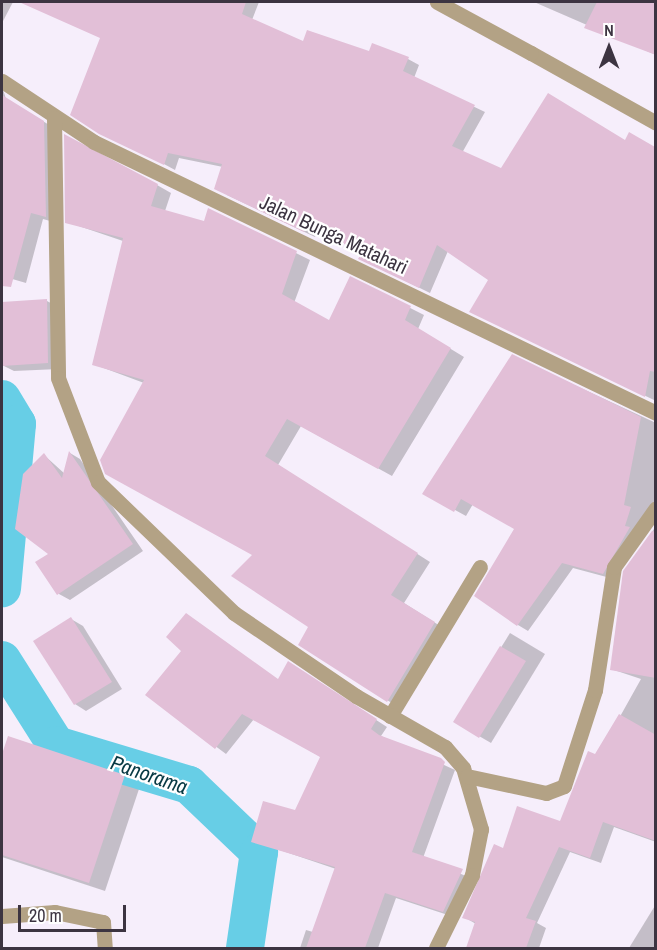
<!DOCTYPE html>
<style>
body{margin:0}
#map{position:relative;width:657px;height:950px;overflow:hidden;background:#f6eefb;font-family:"Archivo Narrow",sans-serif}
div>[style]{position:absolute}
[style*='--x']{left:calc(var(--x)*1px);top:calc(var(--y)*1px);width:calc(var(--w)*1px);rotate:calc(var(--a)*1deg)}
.shadow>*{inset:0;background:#0003}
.canal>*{height:38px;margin:-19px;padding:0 19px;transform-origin:19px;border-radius:19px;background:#67cee6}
.building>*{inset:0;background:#e2bfd7}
.lane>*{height:15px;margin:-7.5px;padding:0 7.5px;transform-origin:7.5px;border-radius:7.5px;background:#b3a285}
.street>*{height:15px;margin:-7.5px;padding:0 7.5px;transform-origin:7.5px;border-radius:7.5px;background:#b3a285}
span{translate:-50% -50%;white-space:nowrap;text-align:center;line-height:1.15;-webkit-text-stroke:4.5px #fff;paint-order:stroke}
.street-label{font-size:20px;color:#3c3441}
.water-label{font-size:21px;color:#073943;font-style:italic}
.frame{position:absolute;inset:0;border:3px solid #3c3441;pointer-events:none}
.north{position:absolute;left:579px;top:18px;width:60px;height:60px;-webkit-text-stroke:4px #fff;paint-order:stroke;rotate:0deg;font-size:16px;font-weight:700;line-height:24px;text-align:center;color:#3c3441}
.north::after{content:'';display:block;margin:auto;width:21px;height:27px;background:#3c3441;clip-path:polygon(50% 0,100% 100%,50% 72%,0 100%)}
.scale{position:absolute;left:18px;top:905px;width:108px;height:27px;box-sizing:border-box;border:3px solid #3c3441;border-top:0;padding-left:8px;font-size:18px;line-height:21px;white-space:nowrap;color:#3c3441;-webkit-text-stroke:4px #fff;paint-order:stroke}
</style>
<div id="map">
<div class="shadow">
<i style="clip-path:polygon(2px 2px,13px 2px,2px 23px)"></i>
<i style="clip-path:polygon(71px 2px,259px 2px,252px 20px,304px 43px,370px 53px,373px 45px,408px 59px,419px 65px,414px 78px,485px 112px,462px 153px,501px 170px,625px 142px,630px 134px,656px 149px,656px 401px,482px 317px,490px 279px,448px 251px,430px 293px,371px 264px,363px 252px,317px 231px,315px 237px,227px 195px,223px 167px,179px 158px,175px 170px,83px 120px,102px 38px,63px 20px)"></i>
<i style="clip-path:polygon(534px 2px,656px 2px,656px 55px)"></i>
<i style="clip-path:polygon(2px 86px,6px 99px,56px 129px,57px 223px,43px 219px,26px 283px,2px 276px)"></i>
<i style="clip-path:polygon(157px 185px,171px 193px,165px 211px,205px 223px,209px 210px,310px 260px,294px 303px,330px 323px,351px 278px,424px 315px,418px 329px,464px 357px,392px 476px,301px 426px,278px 465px,430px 562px,404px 603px,448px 631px,401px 709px,300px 644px,310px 627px,255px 555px,144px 383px,93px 364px,123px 241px,67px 222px)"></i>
<i style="clip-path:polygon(47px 301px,58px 307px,59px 369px,14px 371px,2px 365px,2px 304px)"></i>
<i style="clip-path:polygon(512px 356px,656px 423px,656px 513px,614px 579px,573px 568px,528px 631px,518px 625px,516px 528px,473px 504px,466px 516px,424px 493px)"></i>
<i style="clip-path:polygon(70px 453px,80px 459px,143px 551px,70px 600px,59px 594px,50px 554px,2px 516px,2px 498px,44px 455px,65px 474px)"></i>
<i style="clip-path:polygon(656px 526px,656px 842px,614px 827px,601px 863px,570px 852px,537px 923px,546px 928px,539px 948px,504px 948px,474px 931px,476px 924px,464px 917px,504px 850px,561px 822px,641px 679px,611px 669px,625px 571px)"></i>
<i style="clip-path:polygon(71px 619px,83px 626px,122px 689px,86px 711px,75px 704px)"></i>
<i style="clip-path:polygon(510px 633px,545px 654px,491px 743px,455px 722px)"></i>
<i style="clip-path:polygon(299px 670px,387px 727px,381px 736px,455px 770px,423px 858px,473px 879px,454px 917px,396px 898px,378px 948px,300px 948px,306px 930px,313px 932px,336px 869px,253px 841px,296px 812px,321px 757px,254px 719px,226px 754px,147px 695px,279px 680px)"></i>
<i style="clip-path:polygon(8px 738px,140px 786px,105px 891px,2px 857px,2px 759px)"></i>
<i style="clip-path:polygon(656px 904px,656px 948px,629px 948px)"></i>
</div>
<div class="canal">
<i style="--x:2;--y:399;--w:29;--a:59"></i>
<i style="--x:17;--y:424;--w:165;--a:95.2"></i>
<i style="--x:2;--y:660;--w:101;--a:57.6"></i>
<i style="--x:56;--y:745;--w:139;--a:16.7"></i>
<i style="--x:189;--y:785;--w:97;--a:43.7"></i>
<i style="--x:259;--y:852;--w:97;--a:98.3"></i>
</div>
<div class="building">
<i style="clip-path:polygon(19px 2px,246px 2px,242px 14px,303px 41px,307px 30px,369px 51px,372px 43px,409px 57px,403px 71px,475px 105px,452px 146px,501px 168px,548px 93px,625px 140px,629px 132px,655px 147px,656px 372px,650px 371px,645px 397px,469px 312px,488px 280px,437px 245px,419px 288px,358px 259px,362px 252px,306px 227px,304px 232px,214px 189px,222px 164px,168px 153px,164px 165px,99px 134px,70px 115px,100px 38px)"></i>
<i style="clip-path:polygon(597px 2px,656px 2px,656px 55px,584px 28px)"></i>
<i style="clip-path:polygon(2px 95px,44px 121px,46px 217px,31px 213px,11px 287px,2px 286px)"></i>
<i style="clip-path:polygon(64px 134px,158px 184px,151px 206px,204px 221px,208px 208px,297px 251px,282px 294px,329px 320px,350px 276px,411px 306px,405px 320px,451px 348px,378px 469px,287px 419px,265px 456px,418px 553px,391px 595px,435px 622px,387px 702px,298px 645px,308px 627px,231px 576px,252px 555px,105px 474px,100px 460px,144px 380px,92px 365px,123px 238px,65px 223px)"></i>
<i style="clip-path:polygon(47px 299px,48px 363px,2px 366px,2px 302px)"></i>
<i style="clip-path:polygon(512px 354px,641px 417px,624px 505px,631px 507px,625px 526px,630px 527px,603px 574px,562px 563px,517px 626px,474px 596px,514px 529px,461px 499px,454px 512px,422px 494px)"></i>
<i style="clip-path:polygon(69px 451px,133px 544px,57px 595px,35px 562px,48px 554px,15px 529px,23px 474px,44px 453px,62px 478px)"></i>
<i style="clip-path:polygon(652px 531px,656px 532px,656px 678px,610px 670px,623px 571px)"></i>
<i style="clip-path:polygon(186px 613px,278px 679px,288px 661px,377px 719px,371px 729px,379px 735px,441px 758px,445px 762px,412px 852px,463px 869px,443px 912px,385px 893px,365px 948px,306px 948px,335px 867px,251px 842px,263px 801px,295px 810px,320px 757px,242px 714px,215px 749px,145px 695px,181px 651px,166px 637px)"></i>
<i style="clip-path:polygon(71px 617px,112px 682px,74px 705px,33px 641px)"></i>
<i style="clip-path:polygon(500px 646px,526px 661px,479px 738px,453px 722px)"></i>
<i style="clip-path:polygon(619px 714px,656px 735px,656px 841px,603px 822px,590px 858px,559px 847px,526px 918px,536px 921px,526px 948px,466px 948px,475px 922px,462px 918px,494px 844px,503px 848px,517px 806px,560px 821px,588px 751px,595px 754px)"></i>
<i style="clip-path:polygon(8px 736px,125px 775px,89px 883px,2px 855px,2px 754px)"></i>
</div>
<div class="lane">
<i style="--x:531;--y:53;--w:143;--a:29.2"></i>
<i style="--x:390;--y:716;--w:174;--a:-58.9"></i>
<i style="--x:2;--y:916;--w:53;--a:-4.3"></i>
<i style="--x:55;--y:912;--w:49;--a:11.8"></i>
<i style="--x:103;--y:922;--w:26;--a:86"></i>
</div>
<div class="street">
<i style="--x:437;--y:2;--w:107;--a:28.5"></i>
<i style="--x:2;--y:81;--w:110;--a:33.5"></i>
<i style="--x:94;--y:142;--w:624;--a:25.74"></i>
<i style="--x:54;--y:118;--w:260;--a:89.1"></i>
<i style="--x:58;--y:378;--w:111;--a:69"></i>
<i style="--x:98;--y:482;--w:189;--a:43.9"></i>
<i style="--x:234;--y:613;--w:148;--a:34.2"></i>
<i style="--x:356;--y:696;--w:103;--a:29.8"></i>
<i style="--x:445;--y:747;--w:28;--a:49"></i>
<i style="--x:463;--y:768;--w:64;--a:73.6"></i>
<i style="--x:481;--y:829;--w:47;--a:101.1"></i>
<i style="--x:472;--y:875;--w:81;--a:116.3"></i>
<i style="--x:467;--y:776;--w:81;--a:12.1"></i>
<i style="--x:546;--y:793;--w:19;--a:-21"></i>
<i style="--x:564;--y:786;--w:101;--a:-72.1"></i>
<i style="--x:595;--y:690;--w:124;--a:-81.2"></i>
<i style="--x:614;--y:567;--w:72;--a:-54.6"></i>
</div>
<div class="street-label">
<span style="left:334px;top:234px;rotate:25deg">Jalan Bunga Matahari</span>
</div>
<div class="water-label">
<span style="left:149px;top:775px;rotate:19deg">Panorama</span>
</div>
<div class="frame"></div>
<div class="north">N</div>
<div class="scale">20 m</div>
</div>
